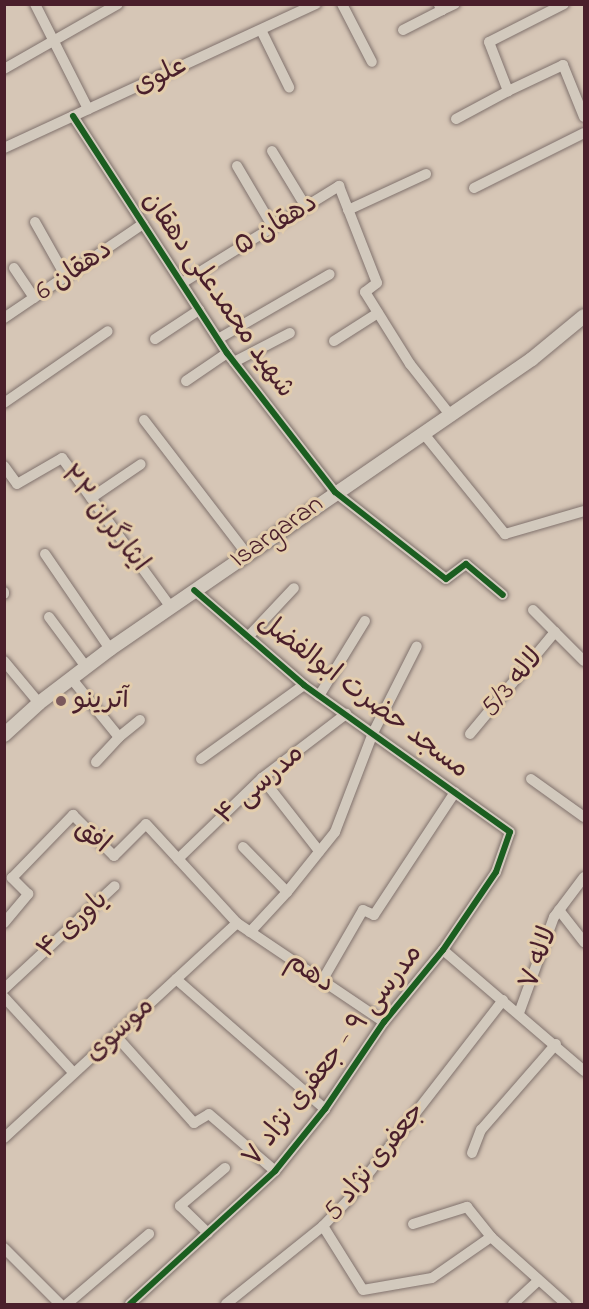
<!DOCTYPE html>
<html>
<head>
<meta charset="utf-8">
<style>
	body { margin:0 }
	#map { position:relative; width:589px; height:1309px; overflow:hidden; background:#d6c6b6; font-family:"Indie Flower","Playpen Sans Arabic",sans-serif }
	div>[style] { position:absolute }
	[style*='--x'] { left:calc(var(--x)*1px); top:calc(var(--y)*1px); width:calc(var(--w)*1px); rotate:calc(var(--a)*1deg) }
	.roads { filter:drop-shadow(0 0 2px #81726d) drop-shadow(0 0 2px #81726d) }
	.minor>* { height:10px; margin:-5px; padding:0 5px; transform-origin:5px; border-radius:5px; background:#d2c9bd }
	.secondary>* { height:14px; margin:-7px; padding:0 7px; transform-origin:7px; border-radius:7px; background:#d2c9bd }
	.cycleway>* { height:6px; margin:-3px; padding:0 3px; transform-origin:3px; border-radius:3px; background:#1b5e20 }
	.dots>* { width:16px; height:16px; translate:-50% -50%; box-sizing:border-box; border:3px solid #e3cdac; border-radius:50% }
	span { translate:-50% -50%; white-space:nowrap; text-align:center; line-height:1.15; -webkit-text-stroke:6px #e3cdac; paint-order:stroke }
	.street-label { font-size:27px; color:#4a1f2b }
	.poi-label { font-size:27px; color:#4a1f2b }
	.left { translate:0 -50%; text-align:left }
	.frame { position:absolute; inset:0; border:6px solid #4a1f2b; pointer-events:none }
</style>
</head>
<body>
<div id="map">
	<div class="roads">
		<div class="minor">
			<i style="--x:35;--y:4;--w:118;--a:63.2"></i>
			<i style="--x:342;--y:4;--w:65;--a:62.7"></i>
			<i style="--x:564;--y:4;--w:84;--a:153.1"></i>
			<i style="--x:489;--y:42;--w:53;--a:68.8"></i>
			<i style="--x:508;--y:91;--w:61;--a:-25.3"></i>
			<i style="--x:563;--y:65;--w:56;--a:68"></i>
			<i style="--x:439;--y:5;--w:6;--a:59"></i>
			<i style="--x:442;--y:10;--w:14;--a:-25"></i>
			<i style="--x:261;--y:30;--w:64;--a:63.8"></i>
			<i style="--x:403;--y:30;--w:44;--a:-27.1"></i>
			<i style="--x:4;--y:69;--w:131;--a:-29.7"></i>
			<i style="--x:73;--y:116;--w:283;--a:57"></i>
			<i style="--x:227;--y:353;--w:176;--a:52.2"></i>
			<i style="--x:335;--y:492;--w:141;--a:38.1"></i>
			<i style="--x:446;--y:579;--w:25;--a:-37"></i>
			<i style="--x:466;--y:564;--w:48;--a:40"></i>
			<i style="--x:456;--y:119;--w:59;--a:-28.3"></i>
			<i style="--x:4;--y:148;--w:344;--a:-24.8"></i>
			<i style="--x:272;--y:151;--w:66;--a:58.7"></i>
			<i style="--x:237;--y:166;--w:71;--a:59.5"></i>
			<i style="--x:474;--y:188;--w:123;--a:-26.6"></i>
			<i style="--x:348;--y:210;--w:86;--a:-24.8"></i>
			<i style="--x:35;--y:222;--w:63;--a:60.6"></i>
			<i style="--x:14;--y:268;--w:36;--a:56"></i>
			<i style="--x:182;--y:283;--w:185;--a:-31.7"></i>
			<i style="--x:339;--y:186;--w:104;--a:68.6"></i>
			<i style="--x:377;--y:283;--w:15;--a:143"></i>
			<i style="--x:365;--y:292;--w:85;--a:58"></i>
			<i style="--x:410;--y:364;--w:66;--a:51.7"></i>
			<i style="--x:4;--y:318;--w:168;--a:-34.1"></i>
			<i style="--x:155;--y:339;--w:53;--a:-33.4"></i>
			<i style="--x:218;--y:339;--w:129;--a:-30.1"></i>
			<i style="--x:334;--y:341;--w:52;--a:-32.5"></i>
			<i style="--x:234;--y:362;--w:63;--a:-27.4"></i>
			<i style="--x:186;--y:381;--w:50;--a:-34.3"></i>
			<i style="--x:4;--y:403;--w:126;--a:-34.7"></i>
			<i style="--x:144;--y:420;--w:168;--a:52.5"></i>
			<i style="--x:424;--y:434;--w:129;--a:51"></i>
			<i style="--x:505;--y:534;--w:82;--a:-16.2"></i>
			<i style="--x:4;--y:466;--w:22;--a:54"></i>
			<i style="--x:17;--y:484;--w:52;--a:-30"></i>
			<i style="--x:62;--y:458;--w:183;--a:53.9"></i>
			<i style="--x:91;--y:498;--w:60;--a:-34.2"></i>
			<i style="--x:45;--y:554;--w:115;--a:55.6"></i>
			<i style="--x:4;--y:592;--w:2;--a:90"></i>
			<i style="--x:533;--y:610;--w:72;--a:45"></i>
			<i style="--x:49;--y:617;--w:62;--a:53.5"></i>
			<i style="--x:248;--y:637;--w:67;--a:-46.8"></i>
			<i style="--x:4;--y:661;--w:55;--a:50.2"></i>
			<i style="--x:71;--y:678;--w:76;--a:50.9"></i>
			<i style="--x:119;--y:737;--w:27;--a:-39"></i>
			<i style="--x:319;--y:696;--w:88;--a:-58.5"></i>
			<i style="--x:470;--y:734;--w:133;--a:-50.2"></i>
			<i style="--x:201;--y:759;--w:127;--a:-35.7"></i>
			<i style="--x:96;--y:762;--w:34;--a:-47"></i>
			<i style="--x:262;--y:778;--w:93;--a:52"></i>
			<i style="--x:531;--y:779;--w:65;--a:35.6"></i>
			<i style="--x:243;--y:847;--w:63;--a:45.6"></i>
			<i style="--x:178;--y:859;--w:117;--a:-44"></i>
			<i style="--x:262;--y:778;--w:106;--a:-37.3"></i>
			<i style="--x:559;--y:910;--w:41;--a:52"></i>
			<i style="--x:4;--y:923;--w:38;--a:-50"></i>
			<i style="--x:28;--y:894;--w:23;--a:-135"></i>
			<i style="--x:12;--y:878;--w:88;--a:-45.9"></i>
			<i style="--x:73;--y:815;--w:58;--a:45"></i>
			<i style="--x:114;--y:856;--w:45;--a:-45"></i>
			<i style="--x:146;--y:824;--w:134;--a:47.4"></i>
			<i style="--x:237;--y:923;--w:177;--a:34"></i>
			<i style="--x:250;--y:932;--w:54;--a:-47.2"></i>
			<i style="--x:287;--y:892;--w:77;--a:-51.3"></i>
			<i style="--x:335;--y:832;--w:106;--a:-69"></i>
			<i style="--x:373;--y:733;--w:97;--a:-63.2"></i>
			<i style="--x:443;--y:950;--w:186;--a:40.6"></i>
			<i style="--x:176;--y:979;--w:198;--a:41.1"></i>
			<i style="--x:322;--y:981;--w:82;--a:-60"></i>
			<i style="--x:363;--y:910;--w:12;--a:24"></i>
			<i style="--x:374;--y:915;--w:147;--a:-56.6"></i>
			<i style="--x:4;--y:989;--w:151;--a:-42.9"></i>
			<i style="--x:4;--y:997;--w:102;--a:47.4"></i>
			<i style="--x:519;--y:1013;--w:102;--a:-70"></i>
			<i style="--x:554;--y:917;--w:50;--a:-53.1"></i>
			<i style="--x:116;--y:1036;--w:117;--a:48.1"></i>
			<i style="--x:194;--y:1123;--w:17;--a:-31"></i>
			<i style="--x:209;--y:1114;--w:87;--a:40.8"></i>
			<i style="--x:4;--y:1138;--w:317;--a:-42.7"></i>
			<i style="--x:472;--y:1153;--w:25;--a:-69"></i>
			<i style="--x:481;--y:1130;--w:114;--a:-48.9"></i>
			<i style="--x:413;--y:1224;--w:57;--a:-17.5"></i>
			<i style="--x:467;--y:1207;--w:38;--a:51"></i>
			<i style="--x:491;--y:1237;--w:101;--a:41.8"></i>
			<i style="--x:323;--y:1226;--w:75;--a:58"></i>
			<i style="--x:363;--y:1290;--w:70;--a:-9.9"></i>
			<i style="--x:432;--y:1278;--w:72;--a:-34.8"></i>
			<i style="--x:208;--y:1233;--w:39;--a:-136"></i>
			<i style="--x:180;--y:1206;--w:59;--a:-40.2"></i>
			<i style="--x:4;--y:1248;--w:79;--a:45"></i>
			<i style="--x:67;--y:1304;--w:108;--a:-40.5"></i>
			<i style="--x:130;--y:1304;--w:197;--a:-42.5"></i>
			<i style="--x:275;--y:1171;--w:80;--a:-51.1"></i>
			<i style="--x:325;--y:1109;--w:105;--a:-55.9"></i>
			<i style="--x:384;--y:1022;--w:93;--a:-50.7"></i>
			<i style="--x:443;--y:950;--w:94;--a:-55.8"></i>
			<i style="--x:496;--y:872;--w:42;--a:-70.7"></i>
			<i style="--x:510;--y:832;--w:253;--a:-144.5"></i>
			<i style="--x:304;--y:685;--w:145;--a:-139.2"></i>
			<i style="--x:226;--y:1304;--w:124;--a:-38.8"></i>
			<i style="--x:323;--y:1226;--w:36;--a:-46"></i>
			<i style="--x:348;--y:1200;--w:253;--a:-52.2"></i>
			<i style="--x:513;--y:1304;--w:34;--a:-43"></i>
		</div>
		<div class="secondary">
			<i style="--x:4;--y:735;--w:47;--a:-42.4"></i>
			<i style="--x:39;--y:703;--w:89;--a:-37.3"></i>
			<i style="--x:110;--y:649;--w:512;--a:-34.5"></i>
			<i style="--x:532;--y:359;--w:67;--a:-39.6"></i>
		</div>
	</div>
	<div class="cycleway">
		<i style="--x:73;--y:116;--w:283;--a:57"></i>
		<i style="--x:227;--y:353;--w:176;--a:52.2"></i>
		<i style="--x:335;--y:492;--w:141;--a:38.1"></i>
		<i style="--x:446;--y:579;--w:25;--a:-37"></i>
		<i style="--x:466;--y:564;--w:48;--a:40"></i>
		<i style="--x:130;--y:1304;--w:197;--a:-42.5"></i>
		<i style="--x:275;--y:1171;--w:80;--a:-51.1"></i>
		<i style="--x:325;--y:1109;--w:105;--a:-55.9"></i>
		<i style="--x:384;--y:1022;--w:93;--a:-50.7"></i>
		<i style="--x:443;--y:950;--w:94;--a:-55.8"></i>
		<i style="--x:496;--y:872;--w:42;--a:-70.7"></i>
		<i style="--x:510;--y:832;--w:253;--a:-144.5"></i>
		<i style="--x:304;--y:685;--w:145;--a:-139.2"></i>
	</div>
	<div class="dots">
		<i style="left:61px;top:701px;background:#7b595c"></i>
	</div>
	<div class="street-label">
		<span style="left:160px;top:76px;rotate:-25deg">علوی</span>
		<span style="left:276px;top:225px;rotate:-32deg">دهقان ۵</span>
		<span style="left:74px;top:271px;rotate:-34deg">دهقان 6</span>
		<span style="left:218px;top:295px;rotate:55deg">شهید محمدعلی دهقان</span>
		<span style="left:104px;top:519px;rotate:52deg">ایثارگران ۲۲</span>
		<span style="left:277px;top:532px;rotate:-35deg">Isargaran</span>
		<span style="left:513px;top:683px;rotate:-50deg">لاله 5/3</span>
		<span style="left:363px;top:696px;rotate:37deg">مسجد حضرت ابوالفضل</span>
		<span style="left:260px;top:785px;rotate:-41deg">مدرسی ۴</span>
		<span style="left:92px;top:837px;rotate:39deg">افق</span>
		<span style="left:73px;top:925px;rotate:-43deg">یاوری ۴</span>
		<span style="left:539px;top:958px;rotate:-70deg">لاله ۷</span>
		<span style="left:310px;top:973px;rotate:34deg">دهم</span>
		<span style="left:120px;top:1030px;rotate:-42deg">موسوی</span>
		<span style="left:333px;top:1056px;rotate:-52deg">مدرسی ۹ - جعفری نژاد ۷</span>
		<span style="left:375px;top:1162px;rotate:-51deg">جعفری نژاد 5</span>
	</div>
	<div class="poi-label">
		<span class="left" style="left:73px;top:701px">آترینو</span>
	</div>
	<div class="frame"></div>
</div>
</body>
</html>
